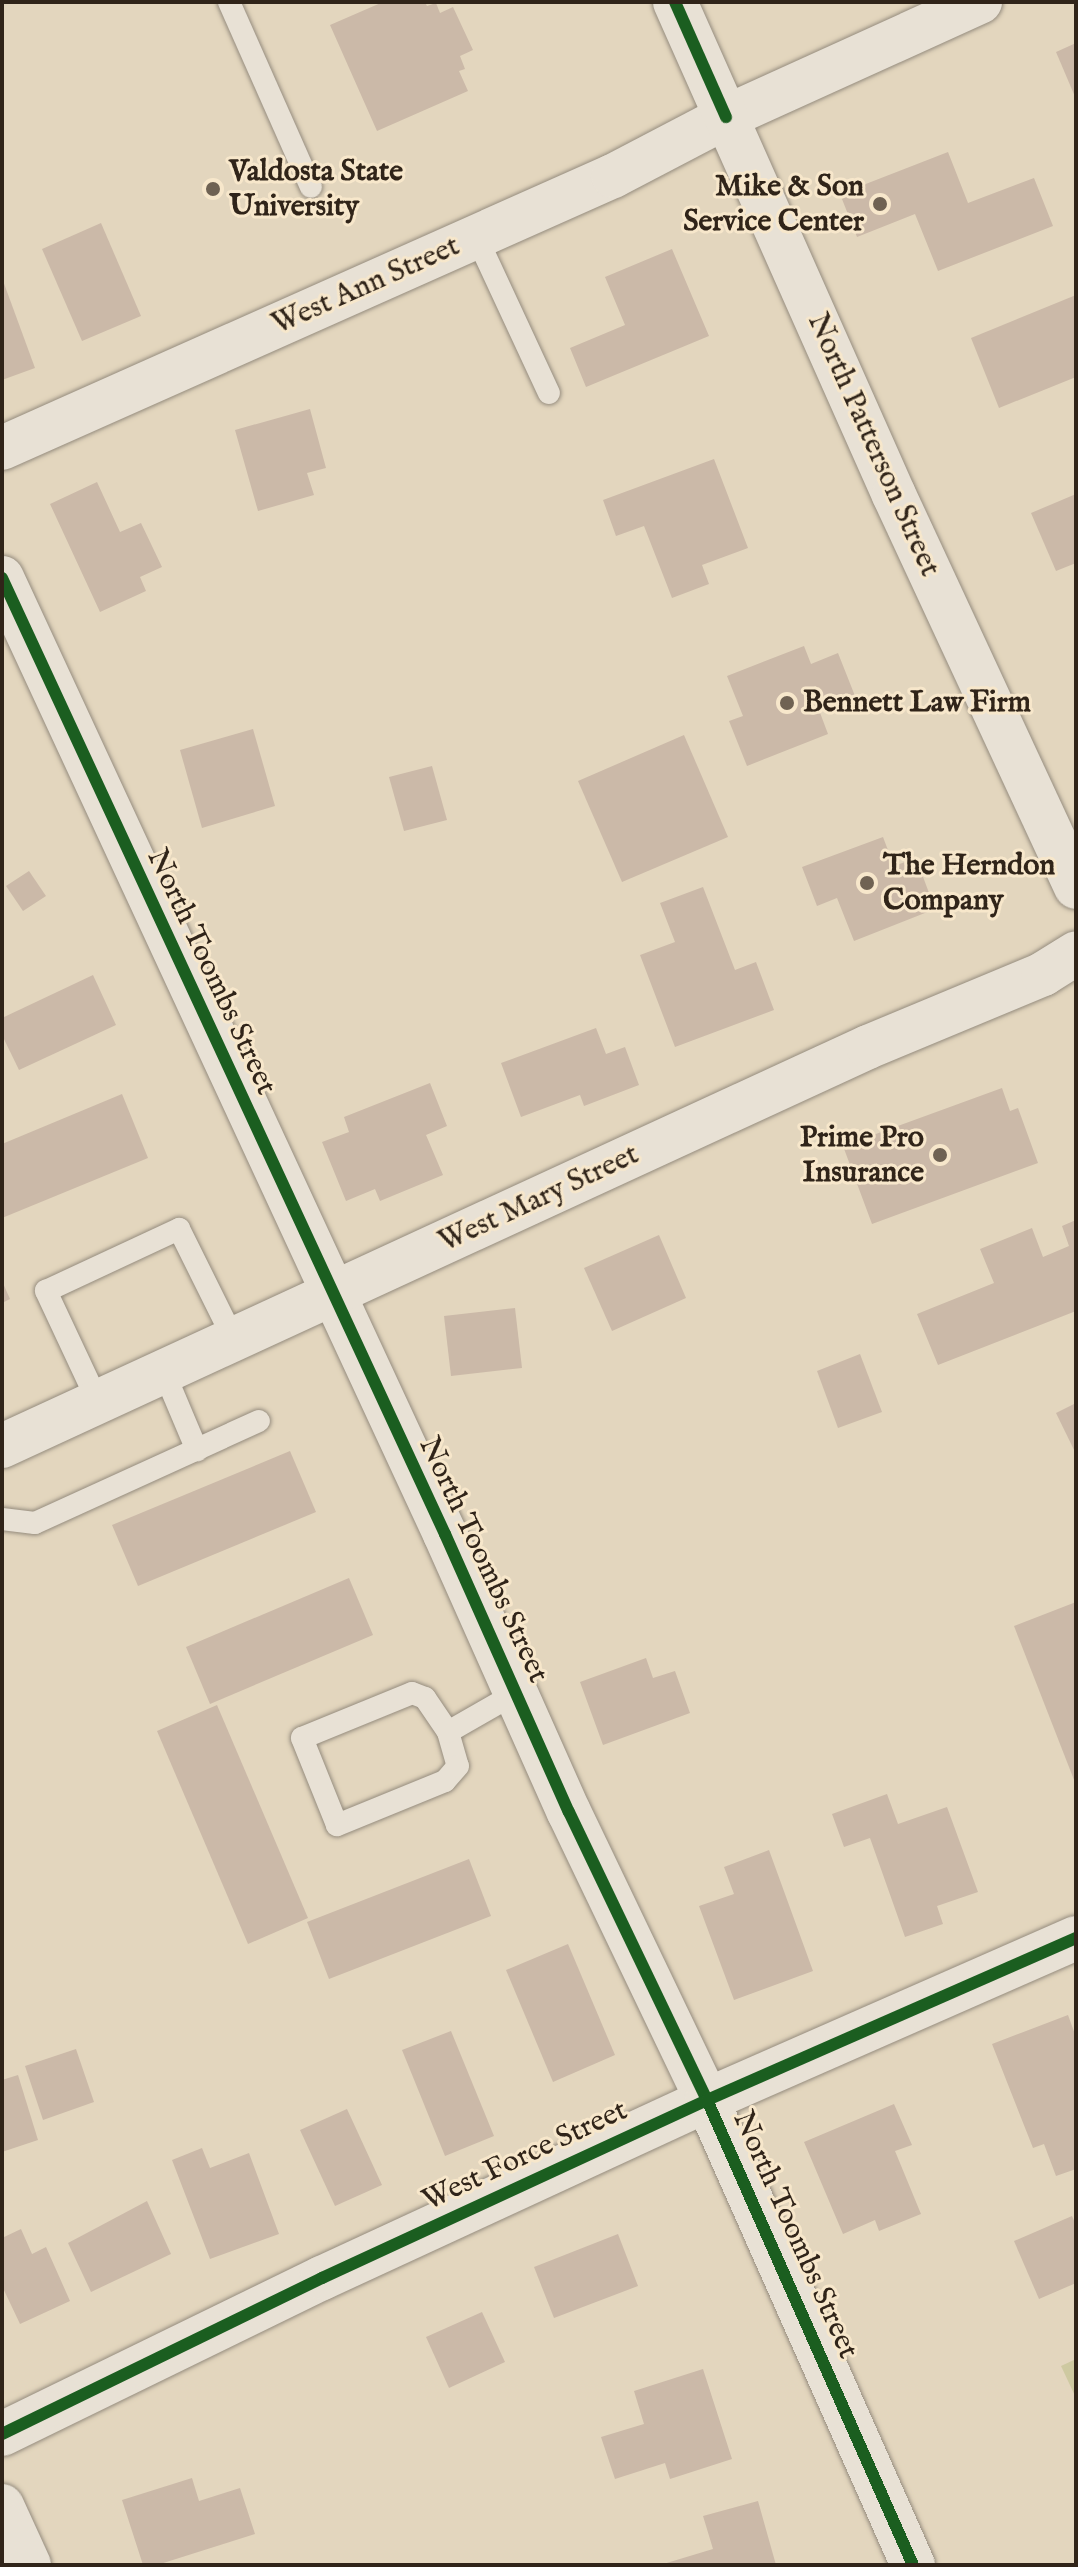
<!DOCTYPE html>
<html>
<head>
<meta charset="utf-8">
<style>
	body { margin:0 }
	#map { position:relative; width:1078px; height:2567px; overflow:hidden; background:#e3d6be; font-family:"IM FELL English",serif }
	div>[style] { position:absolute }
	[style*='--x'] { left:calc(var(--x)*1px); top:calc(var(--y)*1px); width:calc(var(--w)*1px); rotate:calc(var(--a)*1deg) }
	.green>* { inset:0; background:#cec9a1 }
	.building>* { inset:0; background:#cbb9a8 }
	.roads { filter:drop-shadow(0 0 2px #958c7e) drop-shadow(0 0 2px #958c7e) }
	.service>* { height:22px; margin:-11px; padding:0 11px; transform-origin:11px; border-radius:11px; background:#e8e1d5 }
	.minor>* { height:44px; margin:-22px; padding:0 22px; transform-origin:22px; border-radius:22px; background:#e8e1d5 }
	.secondary>* { height:44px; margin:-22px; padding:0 22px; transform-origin:22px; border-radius:22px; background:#e8e1d5 }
	.cycleway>* { height:12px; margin:-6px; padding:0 6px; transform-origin:6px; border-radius:6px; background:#1b5e20 }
	.dots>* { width:22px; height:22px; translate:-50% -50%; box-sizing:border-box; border:4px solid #f7e7cb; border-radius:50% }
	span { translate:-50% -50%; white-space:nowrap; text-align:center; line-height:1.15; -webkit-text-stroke:6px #f7e7cb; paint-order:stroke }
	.poi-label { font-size:30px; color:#302419; font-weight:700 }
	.left { translate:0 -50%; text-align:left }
	.right { translate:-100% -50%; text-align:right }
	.street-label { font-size:30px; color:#302419 }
	.frame { position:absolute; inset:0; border:4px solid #302419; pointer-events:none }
</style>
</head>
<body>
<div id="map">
	<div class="green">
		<i style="clip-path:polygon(1076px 2359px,1076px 2398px,1061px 2366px)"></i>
	</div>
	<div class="building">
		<i style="clip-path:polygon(383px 2px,425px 2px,427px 6px,436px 3px,440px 13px,453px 7px,473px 50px,460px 56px,465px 69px,459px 71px,468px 91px,377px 131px,330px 25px)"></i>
		<i style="clip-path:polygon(1076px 43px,1076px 99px,1056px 52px)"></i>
		<i style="clip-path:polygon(948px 152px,968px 203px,1034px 178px,1053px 226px,938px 271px,915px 214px,857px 237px,840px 194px)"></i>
		<i style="clip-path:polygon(101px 223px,141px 316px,82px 341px,42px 249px)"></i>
		<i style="clip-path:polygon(672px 249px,709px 336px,586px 387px,570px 348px,625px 325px,605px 277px)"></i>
		<i style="clip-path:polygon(2px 278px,35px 368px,2px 380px)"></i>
		<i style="clip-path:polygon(1076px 295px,1076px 377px,999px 408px,971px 338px)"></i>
		<i style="clip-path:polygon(310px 409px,326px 468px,307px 473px,314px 495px,258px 511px,235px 430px)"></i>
		<i style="clip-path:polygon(714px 459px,748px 548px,702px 565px,709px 584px,672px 598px,644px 526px,616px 536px,603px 500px)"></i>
		<i style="clip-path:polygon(97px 482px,120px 532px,141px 523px,162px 567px,140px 577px,146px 591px,100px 612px,50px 504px)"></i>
		<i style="clip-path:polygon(1076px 494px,1076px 563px,1056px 571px,1031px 513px)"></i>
		<i style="clip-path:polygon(804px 646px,811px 664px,838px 653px,855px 696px,819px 710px,828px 734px,747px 766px,729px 721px,743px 716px,727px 676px)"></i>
		<i style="clip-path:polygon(253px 729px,275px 806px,202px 828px,180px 750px)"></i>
		<i style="clip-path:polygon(684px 735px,728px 837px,622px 882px,578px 781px)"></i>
		<i style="clip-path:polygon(432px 766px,447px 820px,404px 831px,389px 777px)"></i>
		<i style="clip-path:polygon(883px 837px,894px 866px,916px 858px,935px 909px,854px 941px,837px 898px,817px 906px,802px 867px)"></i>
		<i style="clip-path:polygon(29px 871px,46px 896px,23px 911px,6px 886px)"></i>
		<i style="clip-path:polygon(703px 887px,735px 970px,756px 962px,774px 1010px,675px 1047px,640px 955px,675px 942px,660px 903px)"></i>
		<i style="clip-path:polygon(93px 975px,116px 1025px,19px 1070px,2px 1035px,2px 1018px)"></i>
		<i style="clip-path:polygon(596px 1028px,606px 1054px,625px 1047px,639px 1085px,584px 1106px,580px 1095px,521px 1117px,501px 1063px)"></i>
		<i style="clip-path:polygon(430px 1083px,447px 1126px,426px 1135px,443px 1175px,380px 1201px,375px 1189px,346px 1201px,322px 1142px,349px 1132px,344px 1117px)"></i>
		<i style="clip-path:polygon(1002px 1088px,1010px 1111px,1018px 1108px,1038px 1163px,872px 1224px,843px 1146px)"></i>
		<i style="clip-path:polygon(122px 1094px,148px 1158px,2px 1218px,2px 1144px)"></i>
		<i style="clip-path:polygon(1076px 1220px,1076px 1311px,938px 1365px,917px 1314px,994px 1283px,980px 1249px,1032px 1228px,1043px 1257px,1069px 1246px,1062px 1226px)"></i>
		<i style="clip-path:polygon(659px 1235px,686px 1298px,612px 1331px,584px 1268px)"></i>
		<i style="clip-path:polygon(2px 1281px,10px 1299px,2px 1303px)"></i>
		<i style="clip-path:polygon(515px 1308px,522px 1368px,451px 1376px,444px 1316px)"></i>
		<i style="clip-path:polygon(860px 1354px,882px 1412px,838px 1428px,817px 1371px)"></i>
		<i style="clip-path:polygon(1076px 1403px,1076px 1454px,1056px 1413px)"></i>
		<i style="clip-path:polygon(290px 1451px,316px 1512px,138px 1586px,112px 1525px)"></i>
		<i style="clip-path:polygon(349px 1578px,373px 1635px,210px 1704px,186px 1647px)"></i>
		<i style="clip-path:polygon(1076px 1602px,1076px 1785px,1014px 1626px)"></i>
		<i style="clip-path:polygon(646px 1658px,653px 1678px,675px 1671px,690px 1713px,603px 1745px,580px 1682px)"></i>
		<i style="clip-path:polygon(217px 1705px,308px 1918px,248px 1944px,157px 1731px)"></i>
		<i style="clip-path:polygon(887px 1794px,898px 1824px,947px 1807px,978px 1892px,937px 1906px,943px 1924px,905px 1937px,870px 1838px,844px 1847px,832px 1814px)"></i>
		<i style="clip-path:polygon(769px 1850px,813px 1971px,734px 2000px,699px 1906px,734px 1894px,724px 1867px)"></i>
		<i style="clip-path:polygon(469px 1859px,491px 1916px,329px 1979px,307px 1922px)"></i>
		<i style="clip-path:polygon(568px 1944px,615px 2055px,553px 2082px,506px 1970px)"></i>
		<i style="clip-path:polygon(1068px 2015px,1076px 2037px,1076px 2169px,1056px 2176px,1044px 2144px,1033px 2148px,992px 2044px)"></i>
		<i style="clip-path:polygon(451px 2031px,494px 2136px,445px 2156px,402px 2050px)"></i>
		<i style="clip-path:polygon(76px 2049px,94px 2102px,43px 2120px,25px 2066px)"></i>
		<i style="clip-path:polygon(18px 2075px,38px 2140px,2px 2152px,2px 2080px)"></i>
		<i style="clip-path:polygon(894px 2104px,912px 2145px,895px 2151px,921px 2214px,879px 2231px,875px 2220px,843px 2234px,804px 2142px)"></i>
		<i style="clip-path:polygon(347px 2109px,382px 2185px,335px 2206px,300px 2130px)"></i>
		<i style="clip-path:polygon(202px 2148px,210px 2168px,249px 2153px,279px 2234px,210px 2259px,172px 2160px)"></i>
		<i style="clip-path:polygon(147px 2201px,171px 2254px,91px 2292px,68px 2243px)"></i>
		<i style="clip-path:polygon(1072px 2216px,1076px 2225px,1076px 2283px,1039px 2299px,1014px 2241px)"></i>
		<i style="clip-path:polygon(21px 2229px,32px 2254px,46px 2247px,70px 2301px,20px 2324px,2px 2286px,2px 2238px)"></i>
		<i style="clip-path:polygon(618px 2234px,638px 2286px,554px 2318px,534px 2267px)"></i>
		<i style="clip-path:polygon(482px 2312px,505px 2362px,449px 2388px,426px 2337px)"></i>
		<i style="clip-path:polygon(703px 2369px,732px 2459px,670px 2479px,665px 2463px,615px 2479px,601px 2437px,644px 2424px,634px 2391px)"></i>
		<i style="clip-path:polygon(192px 2478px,199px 2501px,240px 2488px,255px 2534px,157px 2565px,143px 2565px,122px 2500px)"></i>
		<i style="clip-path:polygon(758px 2501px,776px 2565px,660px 2565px,713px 2549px,703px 2516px)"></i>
	</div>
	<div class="roads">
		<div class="service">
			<i style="--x:229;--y:2;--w:202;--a:66.1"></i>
			<i style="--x:476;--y:236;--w:173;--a:65.1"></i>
			<i style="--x:164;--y:1372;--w:85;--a:67.1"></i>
			<i style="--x:98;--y:1402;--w:123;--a:-115.1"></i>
			<i style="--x:46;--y:1291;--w:147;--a:-25"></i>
			<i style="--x:179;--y:1229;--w:124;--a:63.6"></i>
			<i style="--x:2;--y:1519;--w:33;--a:7"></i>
			<i style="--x:35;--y:1523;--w:246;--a:-24.5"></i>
			<i style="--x:448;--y:1732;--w:35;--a:74"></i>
			<i style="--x:458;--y:1766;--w:20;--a:131"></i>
			<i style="--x:445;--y:1781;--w:117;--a:157.8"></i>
			<i style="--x:337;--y:1825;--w:94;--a:-111.9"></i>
			<i style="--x:302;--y:1738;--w:119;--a:-22.2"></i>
			<i style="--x:412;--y:1693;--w:14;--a:21"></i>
			<i style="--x:425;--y:1698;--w:41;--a:55.9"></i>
			<i style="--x:448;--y:1732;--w:78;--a:-29.8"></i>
		</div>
		<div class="minor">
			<i style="--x:2;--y:448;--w:669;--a:-24"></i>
			<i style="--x:613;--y:176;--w:127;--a:-27.6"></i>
			<i style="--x:726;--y:117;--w:279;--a:-24.4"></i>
			<i style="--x:2;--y:578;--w:1054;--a:65.14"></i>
			<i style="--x:445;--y:1534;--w:304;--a:66"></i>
			<i style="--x:569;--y:1812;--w:319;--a:64.4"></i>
			<i style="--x:707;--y:2100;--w:509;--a:66.11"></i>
			<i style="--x:2;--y:1446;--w:953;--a:-24.74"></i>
			<i style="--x:868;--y:1047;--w:190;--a:-22.6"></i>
			<i style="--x:1043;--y:974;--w:39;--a:-32"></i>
			<i style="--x:2;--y:2434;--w:356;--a:-26"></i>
			<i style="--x:322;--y:2278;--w:424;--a:-24.8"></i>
			<i style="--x:707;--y:2100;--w:403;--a:-23.7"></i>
		</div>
		<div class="secondary">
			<i style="--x:675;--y:2;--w:539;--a:66.05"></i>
			<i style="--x:894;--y:495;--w:432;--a:65.1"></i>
			<i style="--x:2;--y:2506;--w:65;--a:65.4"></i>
		</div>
	</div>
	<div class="cycleway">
		<i style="--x:675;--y:2;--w:126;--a:66.1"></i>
		<i style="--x:2;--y:578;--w:1054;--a:65.14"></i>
		<i style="--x:445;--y:1534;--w:304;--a:66"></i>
		<i style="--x:569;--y:1812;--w:319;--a:64.4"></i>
		<i style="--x:707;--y:2100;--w:509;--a:66.11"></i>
		<i style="--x:2;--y:2434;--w:356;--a:-26"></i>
		<i style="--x:322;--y:2278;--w:424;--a:-24.8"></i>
		<i style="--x:707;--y:2100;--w:403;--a:-23.7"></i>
	</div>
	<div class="dots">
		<i style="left:213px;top:189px;background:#6f6253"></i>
		<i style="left:880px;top:204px;background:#6f6253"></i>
		<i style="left:787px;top:703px;background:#6f6253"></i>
		<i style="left:867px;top:883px;background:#6f6253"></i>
		<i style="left:940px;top:1155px;background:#6f6253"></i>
	</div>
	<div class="poi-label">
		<span class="left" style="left:229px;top:189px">Valdosta State<br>University</span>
		<span class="right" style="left:864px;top:204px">Mike &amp; Son<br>Service Center</span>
		<span class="left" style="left:803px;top:703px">Bennett Law Firm</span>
		<span class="left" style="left:883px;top:883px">The Herndon<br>Company</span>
		<span class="right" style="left:924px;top:1155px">Prime Pro<br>Insurance</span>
	</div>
	<div class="street-label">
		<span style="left:366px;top:286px;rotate:-24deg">West Ann Street</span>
		<span style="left:873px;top:445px;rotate:66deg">North Patterson Street</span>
		<span style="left:211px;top:972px;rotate:65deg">North Toombs Street</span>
		<span style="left:539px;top:1199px;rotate:-25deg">West Mary Street</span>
		<span style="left:483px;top:1560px;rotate:65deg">North Toombs Street</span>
		<span style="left:525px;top:2156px;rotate:-25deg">West Force Street</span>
		<span style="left:795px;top:2235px;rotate:66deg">North Toombs Street</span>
	</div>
	<div class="frame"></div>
</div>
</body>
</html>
